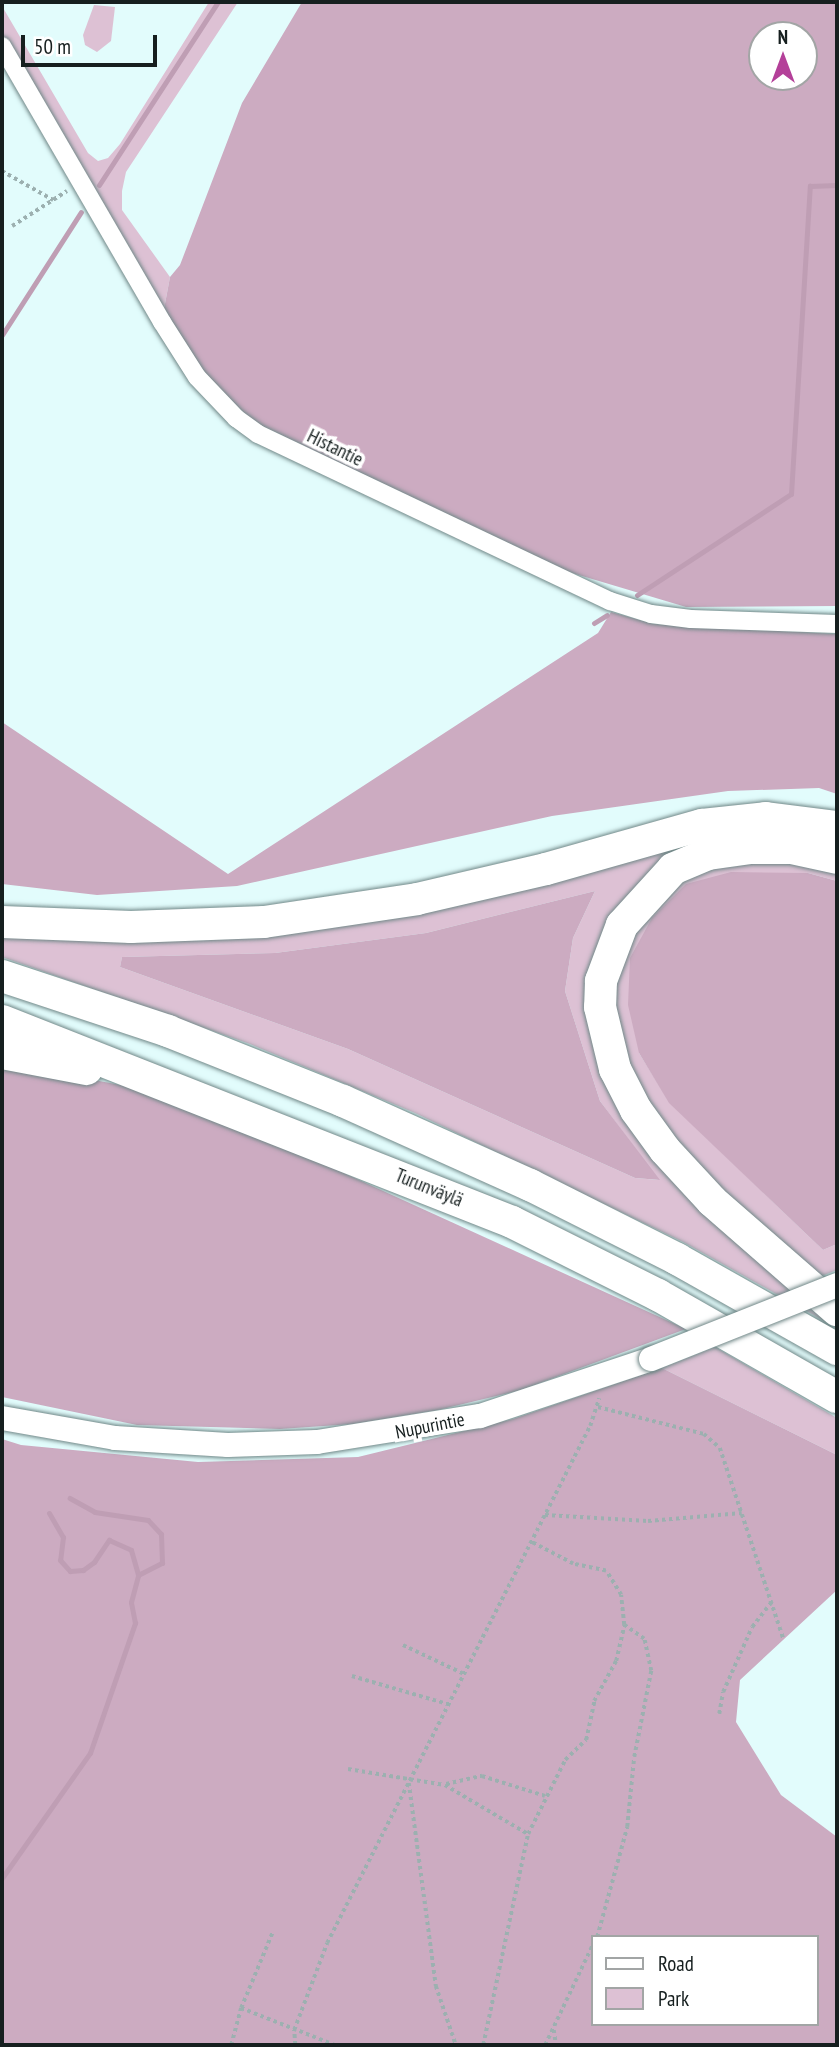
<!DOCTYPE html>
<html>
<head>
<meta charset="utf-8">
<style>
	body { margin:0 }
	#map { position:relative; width:839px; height:2047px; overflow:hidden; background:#e2fcfc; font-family:"PT Sans Narrow",sans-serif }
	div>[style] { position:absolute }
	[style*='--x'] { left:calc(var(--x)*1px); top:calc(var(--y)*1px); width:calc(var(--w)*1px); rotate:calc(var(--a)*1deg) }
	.green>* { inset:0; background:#ddc1d4 }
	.forest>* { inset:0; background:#ccabc1 }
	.stream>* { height:5px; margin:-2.5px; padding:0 2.5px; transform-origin:2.5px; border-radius:2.5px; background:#bf9eb4 }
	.path>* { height:3.5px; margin-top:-1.75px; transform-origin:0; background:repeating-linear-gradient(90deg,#9cb0b0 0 3.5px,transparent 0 7px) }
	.roads { filter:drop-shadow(0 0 2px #718888) drop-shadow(0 0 2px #718888) }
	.street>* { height:18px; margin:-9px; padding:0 9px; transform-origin:9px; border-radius:9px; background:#fff }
	.secondary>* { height:24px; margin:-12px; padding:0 12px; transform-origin:12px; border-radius:12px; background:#fff }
	.highway>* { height:32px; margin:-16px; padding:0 16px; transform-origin:16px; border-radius:16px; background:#fff }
	.bridges { filter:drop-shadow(0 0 2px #718888) drop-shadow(0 0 2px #718888) }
	.secondary-bridge>* { height:24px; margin:-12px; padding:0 12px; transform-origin:12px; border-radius:12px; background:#fff }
	span { translate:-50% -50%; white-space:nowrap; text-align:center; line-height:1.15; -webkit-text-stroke:7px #fff; paint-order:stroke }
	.street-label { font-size:19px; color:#161f1f }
	.frame { position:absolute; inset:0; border:4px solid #161f1f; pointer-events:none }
	.legend { position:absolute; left:591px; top:1935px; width:228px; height:91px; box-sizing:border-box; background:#fff; border:2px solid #a2a5a5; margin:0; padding:9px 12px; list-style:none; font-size:21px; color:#161f1f }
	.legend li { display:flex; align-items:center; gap:14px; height:35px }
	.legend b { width:35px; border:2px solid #a2a5a5 }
	.north { position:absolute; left:748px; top:21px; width:70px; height:70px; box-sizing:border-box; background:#fff; border:2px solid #a2a5a5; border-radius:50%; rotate:0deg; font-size:19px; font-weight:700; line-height:28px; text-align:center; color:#161f1f }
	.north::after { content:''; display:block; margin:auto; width:24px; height:32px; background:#b44099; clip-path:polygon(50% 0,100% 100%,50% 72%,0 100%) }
	.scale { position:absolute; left:21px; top:35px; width:136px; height:32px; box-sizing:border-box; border:4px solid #161f1f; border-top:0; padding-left:9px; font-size:21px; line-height:24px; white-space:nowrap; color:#161f1f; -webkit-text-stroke:5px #fff; paint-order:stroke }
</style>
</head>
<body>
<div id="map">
	<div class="green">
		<i style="clip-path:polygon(209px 2px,238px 2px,126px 172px,122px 191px,122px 210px,170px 277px,164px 309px,2px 34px,2px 6px,88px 153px,98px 161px,108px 158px,120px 144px)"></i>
		<i style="clip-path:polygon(94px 5px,115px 7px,111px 41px,97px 52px,85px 45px,83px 35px)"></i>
		<i style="clip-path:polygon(evenodd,686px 836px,733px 839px,609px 929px,609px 1075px,837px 1328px,683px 1242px,415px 1113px,250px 1044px,2px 957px,2px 930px,230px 931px,686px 836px,595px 891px,573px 938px,565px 991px,600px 1101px,659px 1180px,635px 1178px,348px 1049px,120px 967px,122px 957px,275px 953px,426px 933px,595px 891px)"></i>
		<i style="clip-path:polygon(718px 859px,837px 864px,837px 881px,808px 873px,639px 1053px,670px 1103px,823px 1250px,837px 1244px,837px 1270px,814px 1279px,653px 1123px,609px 1018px,616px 959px,654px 896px)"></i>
		<i style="clip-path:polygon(715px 1347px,837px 1418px,837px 1455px,662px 1368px)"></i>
	</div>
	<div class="forest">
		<i style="clip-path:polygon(evenodd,302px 2px,837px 2px,837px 606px,686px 607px,562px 570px,252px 421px,203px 372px,164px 309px,170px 277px,180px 265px,242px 103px,302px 2px,762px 35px,804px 35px,804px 77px,762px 77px,762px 35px)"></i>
		<i style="clip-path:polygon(611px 612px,654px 624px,837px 634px,837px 794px,819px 788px,728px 791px,552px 816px,237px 886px,97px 895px,2px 884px,2px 722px,228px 874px,598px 633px)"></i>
		<i style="clip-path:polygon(731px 872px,808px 873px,837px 881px,837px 1244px,823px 1250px,669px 1103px,639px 1053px,628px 1005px,630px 958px,652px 918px,686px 884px)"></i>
		<i style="clip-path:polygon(595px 891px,573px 938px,565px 991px,600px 1101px,660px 1180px,635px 1178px,348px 1049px,120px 967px,122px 957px,275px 953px,426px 933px)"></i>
		<i style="clip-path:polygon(2px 1063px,137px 1088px,313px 1159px,686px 1329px,521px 1390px,438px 1410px,353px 1424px,280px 1429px,137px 1425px,2px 1397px)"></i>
		<i style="clip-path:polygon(evenodd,662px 1368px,837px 1455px,837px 1590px,740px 1680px,736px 1722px,781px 1795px,837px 1837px,837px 2045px,2px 2045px,2px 1439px,21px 1445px,198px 1462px,358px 1457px,513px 1419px,662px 1368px,592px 1937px,816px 1937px,816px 2024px,592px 2024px,592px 1937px)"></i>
	</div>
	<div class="stream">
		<i style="--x:99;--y:185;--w:218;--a:-57"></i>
		<i style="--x:2;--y:335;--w:146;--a:-57.3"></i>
		<i style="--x:637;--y:595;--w:184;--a:-33.3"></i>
		<i style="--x:791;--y:494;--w:309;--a:-86.5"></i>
		<i style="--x:810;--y:186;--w:27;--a:-2"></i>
		<i style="--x:594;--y:623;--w:15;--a:-32"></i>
		<i style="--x:49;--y:1513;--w:28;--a:60"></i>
		<i style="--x:63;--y:1537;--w:23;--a:97"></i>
		<i style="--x:60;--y:1560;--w:15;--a:48"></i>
		<i style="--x:70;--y:1571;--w:13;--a:-4"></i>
		<i style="--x:83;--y:1570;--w:14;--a:-36"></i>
		<i style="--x:94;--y:1562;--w:27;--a:-56"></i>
		<i style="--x:109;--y:1540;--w:24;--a:24"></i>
		<i style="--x:131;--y:1550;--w:26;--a:74"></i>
		<i style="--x:2;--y:1878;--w:153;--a:-54.9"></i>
		<i style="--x:90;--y:1753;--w:138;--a:-70.9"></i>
		<i style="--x:135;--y:1623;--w:21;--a:-101"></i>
		<i style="--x:131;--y:1602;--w:28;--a:-75"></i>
		<i style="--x:138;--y:1575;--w:27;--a:-27"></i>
		<i style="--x:162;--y:1563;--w:29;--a:-92"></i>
		<i style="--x:161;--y:1534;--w:19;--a:-133"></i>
		<i style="--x:148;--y:1520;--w:54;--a:-171.4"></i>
		<i style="--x:95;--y:1512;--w:29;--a:-151"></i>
	</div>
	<div class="path">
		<i style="--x:2;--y:171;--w:59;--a:29.6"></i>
		<i style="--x:12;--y:226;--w:65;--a:-32.5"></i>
		<i style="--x:598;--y:1407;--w:109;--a:14.3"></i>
		<i style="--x:704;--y:1434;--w:21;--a:41"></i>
		<i style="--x:720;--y:1448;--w:202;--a:71.6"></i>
		<i style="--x:545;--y:1515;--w:103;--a:3.3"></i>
		<i style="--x:648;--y:1521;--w:94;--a:-4.9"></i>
		<i style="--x:403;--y:1645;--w:68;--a:25.4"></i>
		<i style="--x:352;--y:1676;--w:100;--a:16.3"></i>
		<i style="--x:719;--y:1714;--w:22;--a:-80"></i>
		<i style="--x:723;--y:1692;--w:71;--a:-66"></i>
		<i style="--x:752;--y:1627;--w:31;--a:-52"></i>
		<i style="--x:348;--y:1769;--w:98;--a:9.4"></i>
		<i style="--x:445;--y:1785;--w:96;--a:30.6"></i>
		<i style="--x:409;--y:1783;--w:205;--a:82.4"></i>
		<i style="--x:436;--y:1986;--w:62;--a:71.3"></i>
		<i style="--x:446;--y:1784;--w:37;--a:-13"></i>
		<i style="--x:482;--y:1776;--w:66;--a:17.6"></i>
		<i style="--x:597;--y:1937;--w:114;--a:-74.7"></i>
		<i style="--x:627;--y:1827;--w:70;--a:-84.3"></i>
		<i style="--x:634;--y:1757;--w:88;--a:-78.8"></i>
		<i style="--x:651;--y:1671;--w:33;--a:-102"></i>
		<i style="--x:644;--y:1639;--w:24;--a:-145"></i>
		<i style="--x:241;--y:2008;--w:101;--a:21.5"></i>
		<i style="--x:554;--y:2030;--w:15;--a:82"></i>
		<i style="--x:231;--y:2045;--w:38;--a:-75"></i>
		<i style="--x:241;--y:2008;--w:83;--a:-67.4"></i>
		<i style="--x:295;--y:2045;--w:15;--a:-94"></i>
		<i style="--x:294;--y:2030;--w:93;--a:-69.2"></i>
		<i style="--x:327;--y:1943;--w:580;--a:-63.04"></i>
		<i style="--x:590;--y:1426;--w:29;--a:-72"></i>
		<i style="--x:483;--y:2045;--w:216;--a:-78"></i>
		<i style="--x:528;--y:1834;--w:83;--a:-63.4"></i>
		<i style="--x:565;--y:1760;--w:29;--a:-44"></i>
		<i style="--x:586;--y:1740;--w:40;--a:-78"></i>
		<i style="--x:594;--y:1701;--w:46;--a:-61.2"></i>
		<i style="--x:616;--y:1661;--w:37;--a:-77"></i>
		<i style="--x:624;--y:1625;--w:30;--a:-96"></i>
		<i style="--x:621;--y:1595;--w:28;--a:-122"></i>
		<i style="--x:606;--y:1571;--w:34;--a:-168"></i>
		<i style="--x:573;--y:1564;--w:47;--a:-152.4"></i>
		<i style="--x:545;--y:2045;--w:110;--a:-64.6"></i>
	</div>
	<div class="roads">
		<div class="street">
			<i style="--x:2;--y:46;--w:319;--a:59.9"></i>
			<i style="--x:162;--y:322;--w:65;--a:57.5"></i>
			<i style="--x:197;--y:377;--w:57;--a:46.4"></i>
			<i style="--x:236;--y:418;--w:27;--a:36"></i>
			<i style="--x:258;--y:434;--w:390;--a:25.4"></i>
			<i style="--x:610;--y:601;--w:43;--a:17.6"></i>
			<i style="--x:651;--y:614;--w:40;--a:7.1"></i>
			<i style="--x:691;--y:619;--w:146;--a:2"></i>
		</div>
		<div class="secondary">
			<i style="--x:2;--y:1418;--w:115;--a:10"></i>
			<i style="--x:115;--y:1438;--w:113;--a:3.5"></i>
			<i style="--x:228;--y:1445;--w:89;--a:-1.9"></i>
			<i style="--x:317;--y:1442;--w:165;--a:-9.1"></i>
			<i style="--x:480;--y:1416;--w:180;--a:-18.4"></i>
		</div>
		<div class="highway">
			<i style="--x:837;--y:858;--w:46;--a:-167.5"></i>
			<i style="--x:792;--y:848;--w:41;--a:180"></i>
			<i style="--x:751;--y:848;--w:43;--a:172.1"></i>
			<i style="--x:708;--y:854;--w:38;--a:157"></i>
			<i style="--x:673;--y:869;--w:76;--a:132.3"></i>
			<i style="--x:622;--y:925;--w:60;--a:110.6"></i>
			<i style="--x:601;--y:981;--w:26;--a:92"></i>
			<i style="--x:600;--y:1007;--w:64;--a:76.4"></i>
			<i style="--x:615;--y:1069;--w:46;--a:62.9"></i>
			<i style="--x:636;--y:1110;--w:49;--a:54.1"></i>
			<i style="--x:665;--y:1150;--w:69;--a:47.3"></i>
			<i style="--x:712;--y:1201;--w:166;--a:41.1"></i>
			<i style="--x:2;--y:922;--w:129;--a:2.2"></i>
			<i style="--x:131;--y:927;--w:133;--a:-2.2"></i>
			<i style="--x:264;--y:922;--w:155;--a:-8.5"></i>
			<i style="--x:417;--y:899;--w:132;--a:-13.1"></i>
			<i style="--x:546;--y:869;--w:162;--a:-15.8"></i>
			<i style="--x:702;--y:825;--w:64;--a:-6.2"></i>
			<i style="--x:766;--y:818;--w:72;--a:7.2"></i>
			<i style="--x:2;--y:976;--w:175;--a:18.3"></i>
			<i style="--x:168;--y:1031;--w:188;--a:21.8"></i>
			<i style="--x:343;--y:1101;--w:205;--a:24.2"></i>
			<i style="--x:530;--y:1185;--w:165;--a:26.7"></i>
			<i style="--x:677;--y:1259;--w:184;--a:29.4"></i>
			<i style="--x:2;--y:1021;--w:548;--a:21.51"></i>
			<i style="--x:512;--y:1222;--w:163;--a:26.6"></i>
			<i style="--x:658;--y:1295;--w:206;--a:29.7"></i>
			<i style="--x:2;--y:1053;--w:86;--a:10.8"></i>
		</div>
	</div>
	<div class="bridges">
		<div class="secondary-bridge">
			<i style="--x:651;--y:1359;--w:200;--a:-21.7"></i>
		</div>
	</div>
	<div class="street-label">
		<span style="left:335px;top:448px;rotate:26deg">Histantie</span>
		<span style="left:429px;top:1188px;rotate:22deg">Turunväylä</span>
		<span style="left:430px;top:1426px;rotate:-11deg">Nupurintie</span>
	</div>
	<div class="frame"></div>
	<ul class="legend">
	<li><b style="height:9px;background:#fff"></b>Road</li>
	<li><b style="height:19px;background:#ddc1d4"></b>Park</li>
	</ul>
	<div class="north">N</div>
	<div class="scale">50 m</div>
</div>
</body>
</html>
